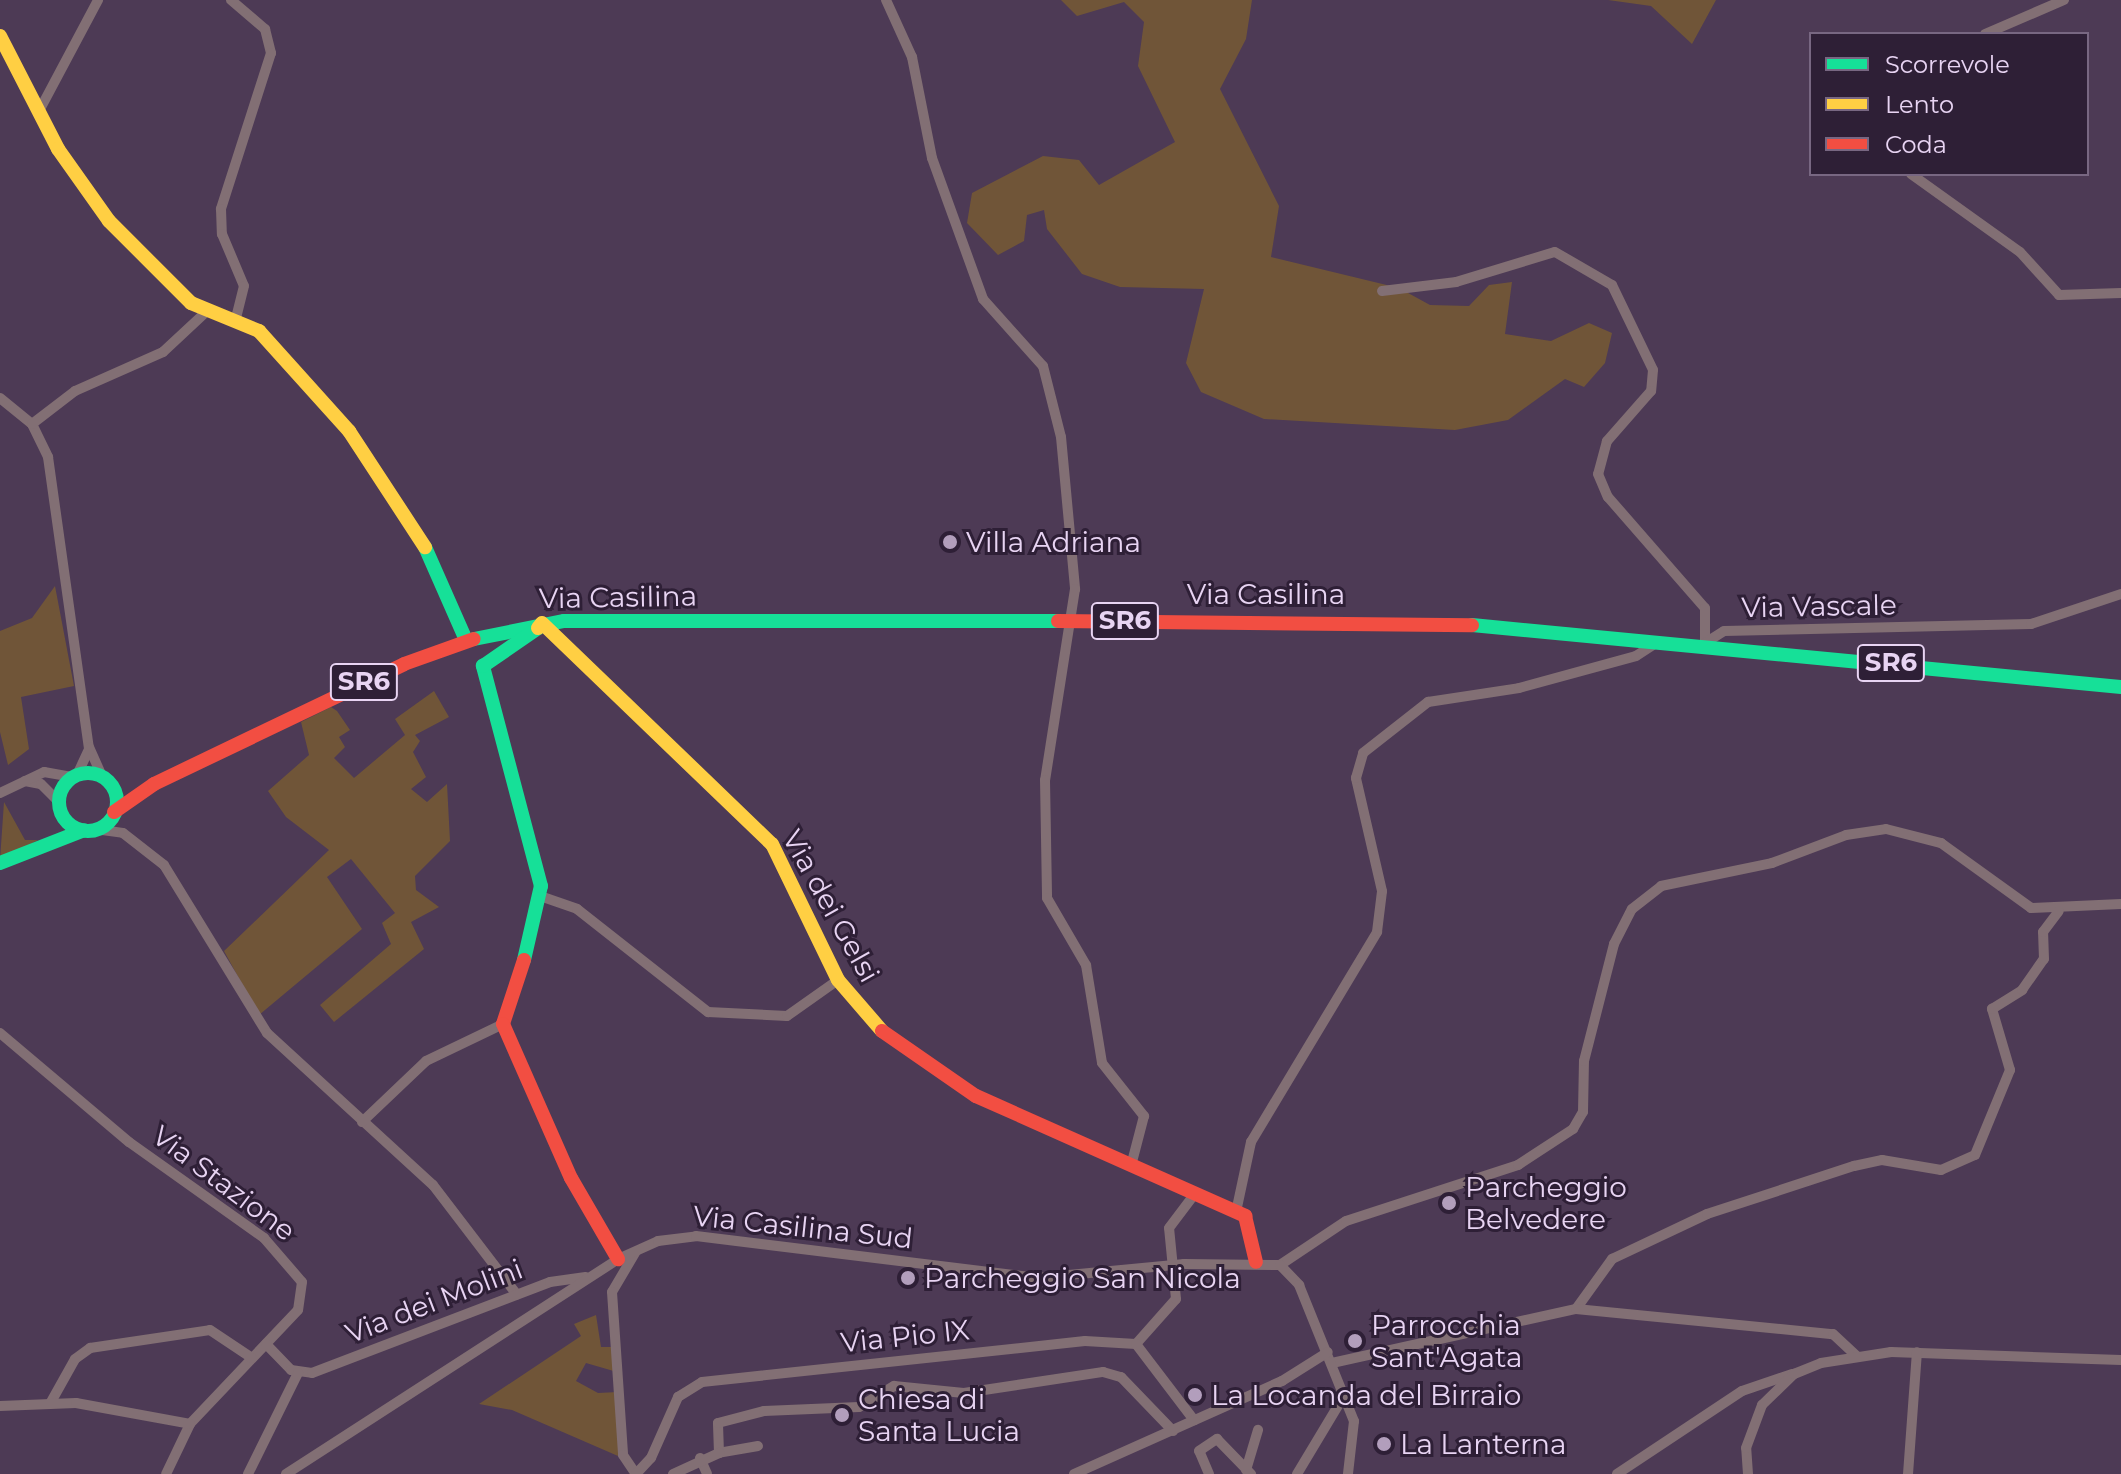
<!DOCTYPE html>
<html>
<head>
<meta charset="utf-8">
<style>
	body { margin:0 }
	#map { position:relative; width:2121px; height:1474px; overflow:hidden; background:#4d3a55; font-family:Montserrat,sans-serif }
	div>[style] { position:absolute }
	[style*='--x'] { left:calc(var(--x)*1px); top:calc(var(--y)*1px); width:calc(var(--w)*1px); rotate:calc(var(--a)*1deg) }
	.green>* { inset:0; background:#705538 }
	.street>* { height:10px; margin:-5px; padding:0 5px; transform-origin:5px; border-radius:5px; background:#826f74 }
	.fast>* { height:14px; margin:-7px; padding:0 7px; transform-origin:7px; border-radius:7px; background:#16e098 }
	.fast>.ring { margin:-7px; padding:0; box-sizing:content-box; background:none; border:14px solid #16e098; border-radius:50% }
	.slow>* { height:14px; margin:-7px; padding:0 7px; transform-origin:7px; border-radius:7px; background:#ffcf43 }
	.jam>* { height:14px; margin:-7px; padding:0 7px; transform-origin:7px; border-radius:7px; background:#f24e42 }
	.dots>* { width:22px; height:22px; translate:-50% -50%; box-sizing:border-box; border:4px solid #2e1f36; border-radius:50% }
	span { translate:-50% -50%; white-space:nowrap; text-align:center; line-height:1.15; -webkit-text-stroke:6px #2e1f36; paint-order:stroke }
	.shield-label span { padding:2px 6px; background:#2e1f36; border:2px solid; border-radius:6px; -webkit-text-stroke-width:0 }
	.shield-label { font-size:26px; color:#e8d4f3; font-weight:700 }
	.poi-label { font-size:28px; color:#e8d4f3 }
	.left { translate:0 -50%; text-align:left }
	.street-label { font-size:28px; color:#e8d4f3 }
	.legend { position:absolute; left:1809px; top:32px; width:280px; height:144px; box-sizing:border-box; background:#2e1f36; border:2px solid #786782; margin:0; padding:10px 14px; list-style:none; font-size:24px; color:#e8d4f3 }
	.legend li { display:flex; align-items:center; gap:16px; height:40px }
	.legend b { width:40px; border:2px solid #786782 }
</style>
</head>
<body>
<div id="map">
	<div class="green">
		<i style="clip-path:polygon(1061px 0,1252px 0,1246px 39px,1220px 89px,1279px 206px,1271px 257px,1399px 288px,1430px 305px,1469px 306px,1489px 285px,1512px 282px,1505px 334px,1551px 341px,1589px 323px,1612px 333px,1605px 363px,1584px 387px,1565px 379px,1508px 420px,1455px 430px,1264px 419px,1201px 392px,1186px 363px,1204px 289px,1120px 287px,1082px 274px,1047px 229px,1044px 210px,1027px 215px,1024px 241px,998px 255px,967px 223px,972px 193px,1043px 156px,1079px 160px,1099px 185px,1175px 142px,1138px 66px,1144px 22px,1124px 2px,1077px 16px)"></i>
		<i style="clip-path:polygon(1608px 0,1716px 0,1692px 44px,1651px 6px)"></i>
		<i style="clip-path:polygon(55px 586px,74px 686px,21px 697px,29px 749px,8px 765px,0 732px,0 631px,32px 618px)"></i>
		<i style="clip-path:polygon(434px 691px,449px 717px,415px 735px,420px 741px,413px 752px,426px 777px,411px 789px,427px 802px,447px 784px,450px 841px,415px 876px,416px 890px,439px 907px,411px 922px,424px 949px,334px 1022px,320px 1005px,391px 944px,382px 923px,395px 913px,351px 859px,327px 877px,362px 929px,259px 1015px,224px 951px,329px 850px,286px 817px,268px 791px,309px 755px,301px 722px,331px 707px,337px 711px,350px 730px,339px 737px,345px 747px,334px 758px,354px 778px,405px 735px,395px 719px)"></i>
		<i style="clip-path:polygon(4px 802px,25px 840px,38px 840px,0 860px)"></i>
		<i style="clip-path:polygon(596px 1315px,601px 1347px,614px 1347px,617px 1372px,586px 1363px,576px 1381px,598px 1393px,618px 1392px,618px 1456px,512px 1410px,479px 1404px,581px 1336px,574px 1324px)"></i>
	</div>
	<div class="street">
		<i style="--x:231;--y:0;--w:45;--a:40.5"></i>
		<i style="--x:265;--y:29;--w:25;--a:76"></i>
		<i style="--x:271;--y:53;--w:164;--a:107.8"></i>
		<i style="--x:221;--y:209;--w:25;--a:88"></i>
		<i style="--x:222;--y:234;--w:56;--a:67.1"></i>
		<i style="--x:244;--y:286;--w:32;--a:104"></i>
		<i style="--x:886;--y:0;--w:63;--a:65.5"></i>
		<i style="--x:912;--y:57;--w:103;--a:78.8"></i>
		<i style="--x:932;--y:158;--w:150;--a:70.1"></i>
		<i style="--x:983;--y:299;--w:90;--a:48.2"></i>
		<i style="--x:1043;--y:366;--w:73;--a:75.8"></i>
		<i style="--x:1061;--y:437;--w:153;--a:84.7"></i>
		<i style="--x:1075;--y:589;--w:193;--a:98.9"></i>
		<i style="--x:1045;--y:780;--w:118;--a:89"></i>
		<i style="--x:1047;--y:898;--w:78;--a:59.8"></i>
		<i style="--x:1086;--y:965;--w:99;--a:80.7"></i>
		<i style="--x:1102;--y:1063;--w:68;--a:51.6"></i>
		<i style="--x:1144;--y:1116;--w:52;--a:104.6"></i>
		<i style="--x:1985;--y:34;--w:86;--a:-23.3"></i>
		<i style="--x:38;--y:113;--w:128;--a:-62"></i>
		<i style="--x:1911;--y:174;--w:134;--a:35.6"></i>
		<i style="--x:2020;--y:252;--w:58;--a:47.8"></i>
		<i style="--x:2059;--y:295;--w:62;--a:-1.8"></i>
		<i style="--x:1382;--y:291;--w:75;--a:-6.9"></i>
		<i style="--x:1456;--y:282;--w:103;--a:-16.9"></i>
		<i style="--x:1555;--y:252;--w:66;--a:30.1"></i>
		<i style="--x:1612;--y:285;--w:94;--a:64.2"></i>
		<i style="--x:1653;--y:370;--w:21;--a:95"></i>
		<i style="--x:1651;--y:391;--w:67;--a:131.3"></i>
		<i style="--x:1607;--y:441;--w:34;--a:105"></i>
		<i style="--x:1598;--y:474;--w:25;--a:67"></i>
		<i style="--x:1608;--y:497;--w:147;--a:48.9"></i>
		<i style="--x:1705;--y:608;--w:35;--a:90"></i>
		<i style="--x:1705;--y:643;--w:22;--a:-32"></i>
		<i style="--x:1724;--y:631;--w:307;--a:-1.3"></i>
		<i style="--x:2031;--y:624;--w:95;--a:-18.4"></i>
		<i style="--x:0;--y:398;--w:41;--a:39.1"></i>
		<i style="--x:32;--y:424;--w:37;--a:64"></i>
		<i style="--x:48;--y:457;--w:293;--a:82"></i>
		<i style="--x:89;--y:747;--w:32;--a:66"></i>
		<i style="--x:32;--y:424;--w:54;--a:-37.5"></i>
		<i style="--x:75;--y:391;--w:96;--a:-23.9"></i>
		<i style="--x:163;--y:352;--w:60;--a:-43"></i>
		<i style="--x:77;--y:775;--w:29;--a:-65"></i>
		<i style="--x:25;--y:781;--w:16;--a:11"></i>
		<i style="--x:41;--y:784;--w:25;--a:45"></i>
		<i style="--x:0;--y:793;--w:49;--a:-25.5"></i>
		<i style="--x:44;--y:772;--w:28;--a:10"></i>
		<i style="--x:95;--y:829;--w:28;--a:8"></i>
		<i style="--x:123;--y:833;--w:52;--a:38"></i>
		<i style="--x:164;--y:865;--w:197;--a:58.5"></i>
		<i style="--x:267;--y:1033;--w:225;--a:42.5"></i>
		<i style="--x:433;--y:1185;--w:138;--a:52.6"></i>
		<i style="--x:540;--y:896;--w:39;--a:19"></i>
		<i style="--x:577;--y:909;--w:167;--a:38.2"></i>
		<i style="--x:708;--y:1012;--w:79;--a:2.9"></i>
		<i style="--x:787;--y:1016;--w:62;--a:-35.2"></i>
		<i style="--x:0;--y:1033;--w:169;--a:40.2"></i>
		<i style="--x:129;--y:1142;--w:166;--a:35.4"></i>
		<i style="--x:264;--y:1238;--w:58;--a:49.2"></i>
		<i style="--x:302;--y:1282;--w:28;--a:98"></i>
		<i style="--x:298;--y:1310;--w:157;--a:133.5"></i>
		<i style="--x:190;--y:1424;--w:55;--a:115.6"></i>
		<i style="--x:362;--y:1122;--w:88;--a:-43.6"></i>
		<i style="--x:426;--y:1061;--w:85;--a:-25.7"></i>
		<i style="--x:1236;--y:1212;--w:72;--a:-77.9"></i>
		<i style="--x:1251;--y:1142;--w:245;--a:-59"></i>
		<i style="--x:1377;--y:932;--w:41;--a:-83"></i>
		<i style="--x:1382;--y:891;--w:116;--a:-103"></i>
		<i style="--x:1356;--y:778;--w:26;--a:-74"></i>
		<i style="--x:1363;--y:753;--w:83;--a:-38.1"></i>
		<i style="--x:1428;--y:702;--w:92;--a:-8.7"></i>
		<i style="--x:1519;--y:688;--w:121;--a:-15.3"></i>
		<i style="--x:1636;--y:656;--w:27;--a:-33"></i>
		<i style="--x:635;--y:1253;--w:45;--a:120.5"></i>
		<i style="--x:612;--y:1292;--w:163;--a:86.1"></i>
		<i style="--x:623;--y:1455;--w:23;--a:56"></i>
		<i style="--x:1280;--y:1265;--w:79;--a:-33.7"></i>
		<i style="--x:1346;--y:1221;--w:181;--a:-18"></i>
		<i style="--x:1518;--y:1165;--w:66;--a:-33.2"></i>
		<i style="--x:1573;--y:1129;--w:20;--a:-60"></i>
		<i style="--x:1583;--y:1112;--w:51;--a:-88.9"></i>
		<i style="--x:1584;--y:1061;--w:121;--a:-75.6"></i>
		<i style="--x:1614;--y:944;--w:39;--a:-63"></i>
		<i style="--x:1632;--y:909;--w:37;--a:-38"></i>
		<i style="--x:1661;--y:886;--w:113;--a:-11.7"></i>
		<i style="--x:1772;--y:863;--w:79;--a:-20.7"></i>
		<i style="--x:1846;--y:835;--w:40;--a:-8.5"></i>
		<i style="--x:1886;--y:829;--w:57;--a:14.3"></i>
		<i style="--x:1941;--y:843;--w:111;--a:35.8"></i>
		<i style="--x:2031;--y:908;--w:90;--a:-2.5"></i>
		<i style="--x:1576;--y:1309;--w:62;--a:-54.2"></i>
		<i style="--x:1612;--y:1259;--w:105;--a:-25.3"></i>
		<i style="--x:1707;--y:1214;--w:155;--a:-18.1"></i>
		<i style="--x:1854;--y:1166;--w:29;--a:-12"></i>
		<i style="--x:1882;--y:1160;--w:60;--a:9.6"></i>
		<i style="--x:1941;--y:1170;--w:37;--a:-24"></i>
		<i style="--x:1975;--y:1155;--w:92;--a:-67.6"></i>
		<i style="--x:2010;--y:1070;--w:64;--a:-106.4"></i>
		<i style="--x:1992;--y:1009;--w:36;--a:-32"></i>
		<i style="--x:2022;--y:990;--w:38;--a:-55"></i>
		<i style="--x:2044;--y:959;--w:27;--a:-92"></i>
		<i style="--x:2043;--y:932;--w:26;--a:-53"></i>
		<i style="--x:266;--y:1344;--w:36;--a:46"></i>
		<i style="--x:291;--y:1370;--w:21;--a:8"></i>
		<i style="--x:312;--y:1373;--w:255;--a:-20.9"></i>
		<i style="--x:550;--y:1282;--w:36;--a:-8"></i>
		<i style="--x:1136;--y:1344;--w:60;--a:-48.4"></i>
		<i style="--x:1176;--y:1299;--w:71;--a:-95.6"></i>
		<i style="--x:1169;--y:1228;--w:41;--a:-52.9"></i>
		<i style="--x:1332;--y:1363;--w:250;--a:-12.5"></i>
		<i style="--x:1576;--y:1309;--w:258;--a:5.6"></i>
		<i style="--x:1833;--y:1334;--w:33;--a:43"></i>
		<i style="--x:51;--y:1402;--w:49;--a:-60.8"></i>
		<i style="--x:75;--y:1359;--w:19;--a:-36"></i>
		<i style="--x:90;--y:1348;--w:121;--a:-8.5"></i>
		<i style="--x:210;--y:1330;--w:50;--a:33.7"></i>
		<i style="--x:0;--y:1406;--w:76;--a:-2.3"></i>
		<i style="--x:76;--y:1403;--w:116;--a:10.4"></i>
		<i style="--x:758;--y:1446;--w:40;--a:170"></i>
		<i style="--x:719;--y:1453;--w:30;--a:-92"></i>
		<i style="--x:718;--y:1423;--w:48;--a:-14.6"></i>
		<i style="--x:764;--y:1411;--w:95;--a:-2.4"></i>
		<i style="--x:859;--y:1407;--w:41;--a:-31"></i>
		<i style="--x:894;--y:1386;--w:70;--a:5.7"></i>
		<i style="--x:964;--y:1393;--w:141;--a:-8.6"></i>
		<i style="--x:1103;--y:1372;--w:19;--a:16"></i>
		<i style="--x:1121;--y:1377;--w:75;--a:46.1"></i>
		<i style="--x:700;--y:1458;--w:17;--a:66"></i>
		<i style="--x:1246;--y:1470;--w:42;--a:-73.3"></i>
		<i style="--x:248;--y:1474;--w:113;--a:-63.7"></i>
		<i style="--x:286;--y:1474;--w:396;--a:-32.9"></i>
		<i style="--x:618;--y:1259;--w:44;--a:-24.2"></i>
		<i style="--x:658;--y:1241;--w:38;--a:-7"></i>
		<i style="--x:696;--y:1236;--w:344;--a:7"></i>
		<i style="--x:1037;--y:1278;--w:148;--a:-5.4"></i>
		<i style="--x:1184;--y:1264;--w:96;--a:0.6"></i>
		<i style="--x:1280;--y:1265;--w:28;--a:46"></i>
		<i style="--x:1299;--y:1285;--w:147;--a:68"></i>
		<i style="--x:1354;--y:1421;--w:53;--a:96.5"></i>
		<i style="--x:636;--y:1474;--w:22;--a:-47"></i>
		<i style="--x:651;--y:1458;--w:67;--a:-66.1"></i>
		<i style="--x:678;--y:1397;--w:28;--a:-32"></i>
		<i style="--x:702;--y:1382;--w:385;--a:-6.1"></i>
		<i style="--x:1085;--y:1341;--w:51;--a:3.4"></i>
		<i style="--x:1136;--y:1344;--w:96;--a:52.7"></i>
		<i style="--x:673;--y:1474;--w:51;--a:-24.5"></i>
		<i style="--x:1074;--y:1474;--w:228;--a:-24.1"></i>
		<i style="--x:1282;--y:1381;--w:54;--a:-32.2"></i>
		<i style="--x:1209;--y:1474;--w:25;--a:-113"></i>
		<i style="--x:1199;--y:1451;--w:22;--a:-34"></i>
		<i style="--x:1217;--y:1439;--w:49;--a:45.8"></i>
		<i style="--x:1297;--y:1474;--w:93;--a:-59"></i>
		<i style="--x:1617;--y:1474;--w:150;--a:-33.6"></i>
		<i style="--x:1742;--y:1391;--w:53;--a:-18.8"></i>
		<i style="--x:1748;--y:1474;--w:26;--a:-94"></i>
		<i style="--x:1746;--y:1448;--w:46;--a:-69.6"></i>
		<i style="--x:1762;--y:1405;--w:45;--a:-44.1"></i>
		<i style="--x:1794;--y:1374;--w:29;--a:-22"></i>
		<i style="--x:1821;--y:1363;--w:71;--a:-8.9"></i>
		<i style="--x:1891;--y:1352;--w:230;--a:2"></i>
		<i style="--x:1908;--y:1474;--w:122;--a:-85.8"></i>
	</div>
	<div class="fast">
		<i style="--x:425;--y:547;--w:102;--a:66.2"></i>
		<i style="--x:1472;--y:625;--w:652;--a:5.46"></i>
		<i style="--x:474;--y:639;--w:92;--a:-11.3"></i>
		<i style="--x:564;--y:621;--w:494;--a:0"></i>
		<i class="ring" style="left:59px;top:773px;width:44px;height:44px"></i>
		<i style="--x:0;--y:863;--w:90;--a:-21.4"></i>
		<i style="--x:524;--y:960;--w:76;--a:-77.1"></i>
		<i style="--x:541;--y:886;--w:228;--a:-104.8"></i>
		<i style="--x:483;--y:666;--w:67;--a:-34.6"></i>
	</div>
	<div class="slow">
		<i style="--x:0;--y:36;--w:127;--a:62.8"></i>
		<i style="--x:58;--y:149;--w:88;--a:54.7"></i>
		<i style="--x:109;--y:221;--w:116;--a:45"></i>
		<i style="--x:191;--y:303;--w:74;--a:22.4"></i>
		<i style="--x:259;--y:331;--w:135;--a:48"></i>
		<i style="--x:349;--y:431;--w:139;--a:56.8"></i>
		<i style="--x:538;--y:628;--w:6;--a:-51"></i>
		<i style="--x:542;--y:623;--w:319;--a:43.9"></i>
		<i style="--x:772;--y:844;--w:151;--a:64.1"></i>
		<i style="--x:838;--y:980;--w:67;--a:49.2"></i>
	</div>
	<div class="jam">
		<i style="--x:1058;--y:621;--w:414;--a:0.6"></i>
		<i style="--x:114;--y:812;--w:49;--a:-35"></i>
		<i style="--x:154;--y:784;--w:277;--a:-25.6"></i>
		<i style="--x:404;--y:664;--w:74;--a:-19.7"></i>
		<i style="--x:524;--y:960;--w:67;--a:108.2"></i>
		<i style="--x:503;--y:1024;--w:168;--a:66.2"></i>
		<i style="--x:571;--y:1178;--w:94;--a:59.9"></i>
		<i style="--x:882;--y:1031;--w:114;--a:34.7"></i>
		<i style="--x:976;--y:1096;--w:295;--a:24"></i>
		<i style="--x:1245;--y:1216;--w:47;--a:76.6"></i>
	</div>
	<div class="dots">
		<i style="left:950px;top:542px;background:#b29ebc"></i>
		<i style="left:1449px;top:1203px;background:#b29ebc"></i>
		<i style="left:908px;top:1278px;background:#b29ebc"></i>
		<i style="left:1355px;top:1341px;background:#b29ebc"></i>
		<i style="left:1195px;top:1395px;background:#b29ebc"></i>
		<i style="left:842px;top:1415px;background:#b29ebc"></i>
		<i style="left:1384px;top:1444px;background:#b29ebc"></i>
	</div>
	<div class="shield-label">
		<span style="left:1125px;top:621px">SR6</span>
		<span style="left:1891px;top:663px">SR6</span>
		<span style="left:364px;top:682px">SR6</span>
	</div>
	<div class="poi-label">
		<span class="left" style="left:966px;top:542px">Villa Adriana</span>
		<span class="left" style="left:1465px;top:1203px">Parcheggio<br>Belvedere</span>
		<span class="left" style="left:924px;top:1278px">Parcheggio San Nicola</span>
		<span class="left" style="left:1371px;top:1341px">Parrocchia<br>Sant'Agata</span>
		<span class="left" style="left:1211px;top:1395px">La Locanda del Birraio</span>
		<span class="left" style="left:858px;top:1415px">Chiesa di<br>Santa Lucia</span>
		<span class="left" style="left:1400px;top:1444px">La Lanterna</span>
	</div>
	<div class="street-label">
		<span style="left:1266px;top:594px">Via Casilina</span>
		<span style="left:618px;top:597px;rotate:-1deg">Via Casilina</span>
		<span style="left:1819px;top:606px;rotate:-1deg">Via Vascale</span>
		<span style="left:831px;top:906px;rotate:61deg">Via dei Gelsi</span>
		<span style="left:224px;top:1183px;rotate:37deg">Via Stazione</span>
		<span style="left:803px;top:1227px;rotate:6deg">Via Casilina Sud</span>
		<span style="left:434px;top:1301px;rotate:-21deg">Via dei Molini</span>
		<span style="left:905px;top:1336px;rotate:-6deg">Via Pio IX</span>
	</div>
	<ul class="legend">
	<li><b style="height:10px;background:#16e098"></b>Scorrevole</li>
	<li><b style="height:10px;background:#ffcf43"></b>Lento</li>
	<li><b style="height:10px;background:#f24e42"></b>Coda</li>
	</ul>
</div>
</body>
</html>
